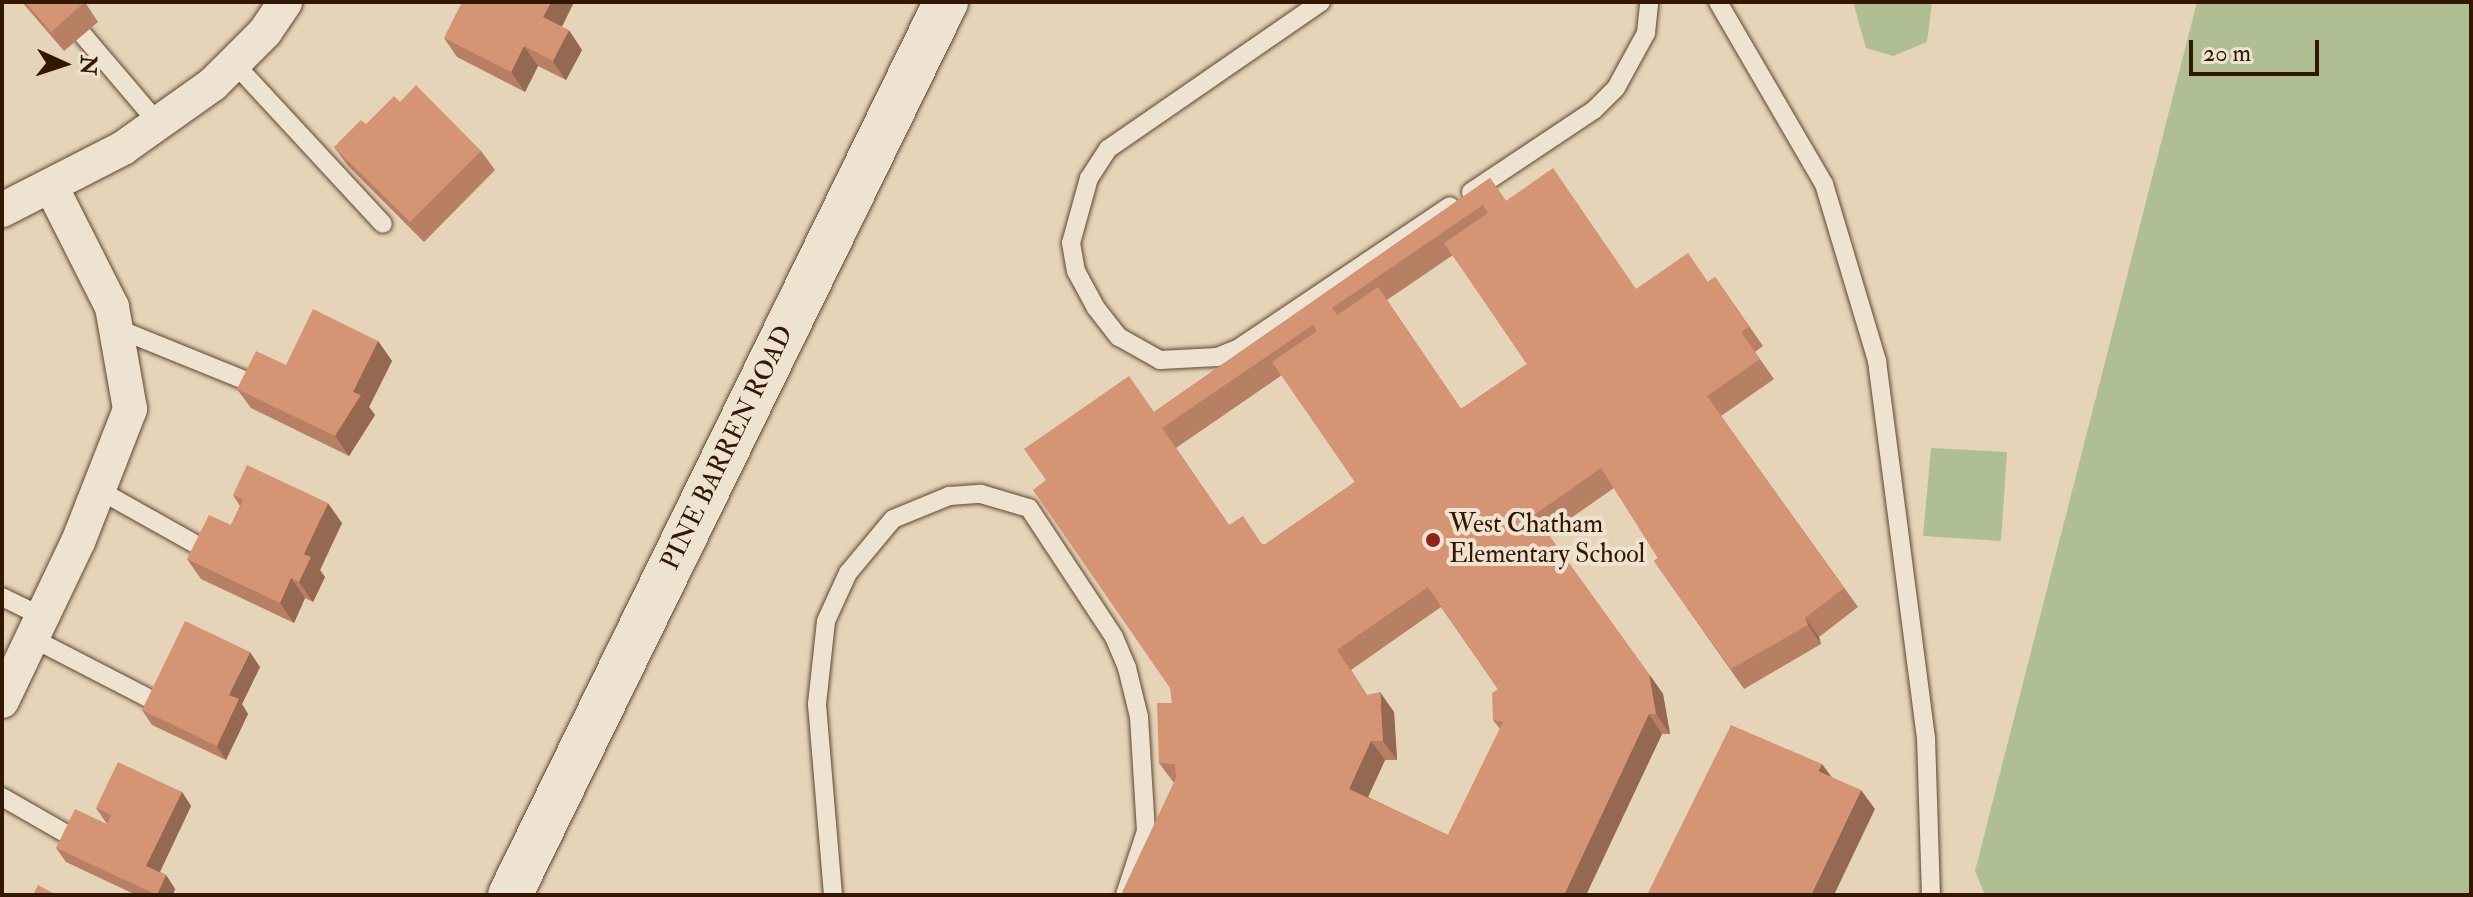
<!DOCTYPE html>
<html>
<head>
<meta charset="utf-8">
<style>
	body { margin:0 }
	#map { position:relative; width:2473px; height:897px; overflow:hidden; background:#e5d4b8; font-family:"IM FELL Double Pica",serif }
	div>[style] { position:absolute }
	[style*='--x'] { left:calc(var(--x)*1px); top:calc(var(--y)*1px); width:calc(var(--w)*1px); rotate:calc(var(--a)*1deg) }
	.green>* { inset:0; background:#afbe93 }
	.roads { filter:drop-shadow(0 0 2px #604630) drop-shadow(0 0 2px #604630) }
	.service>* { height:18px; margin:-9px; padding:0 9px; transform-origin:9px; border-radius:9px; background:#eee3d1 }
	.minor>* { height:34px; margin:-17px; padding:0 17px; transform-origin:17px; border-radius:17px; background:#eee3d1 }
	.secondary>* { height:44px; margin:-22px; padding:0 22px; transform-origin:22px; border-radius:22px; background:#eee3d1 }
	.wall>* { inset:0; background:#b77f64 }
	.shaded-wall>* { inset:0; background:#956851 }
	.building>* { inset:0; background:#d59474 }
	.dots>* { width:22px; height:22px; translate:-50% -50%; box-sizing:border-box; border:4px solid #eee3d1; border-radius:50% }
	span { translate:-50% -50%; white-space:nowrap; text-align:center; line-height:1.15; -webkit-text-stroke:8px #eee3d1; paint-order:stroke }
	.street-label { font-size:26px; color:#341702 }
	.poi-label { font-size:26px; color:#341702 }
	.left { translate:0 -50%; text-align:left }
	.frame { position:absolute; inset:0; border:4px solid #341702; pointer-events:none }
	.north { position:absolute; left:24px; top:24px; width:80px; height:80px; -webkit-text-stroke:6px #eee3d1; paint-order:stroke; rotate:93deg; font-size:22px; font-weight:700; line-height:32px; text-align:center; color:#341702 }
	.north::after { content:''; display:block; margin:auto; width:28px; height:36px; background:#341702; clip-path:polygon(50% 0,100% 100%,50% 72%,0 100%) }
	.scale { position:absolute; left:2189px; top:40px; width:130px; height:36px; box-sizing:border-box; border:4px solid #341702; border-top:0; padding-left:10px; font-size:24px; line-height:28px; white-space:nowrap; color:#341702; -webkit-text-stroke:6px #eee3d1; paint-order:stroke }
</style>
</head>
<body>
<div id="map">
	<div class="green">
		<i style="clip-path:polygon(1853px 2px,1932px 2px,1927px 42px,1893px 56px,1866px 48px)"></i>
		<i style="clip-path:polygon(2197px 2px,2471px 2px,2471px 895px,1985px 895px,1975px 871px)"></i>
		<i style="clip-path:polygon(1931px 448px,2007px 452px,2001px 541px,1923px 536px)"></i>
	</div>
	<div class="roads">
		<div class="service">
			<i style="--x:1321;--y:2;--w:259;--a:145.4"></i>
			<i style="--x:1108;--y:149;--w:35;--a:123"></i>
			<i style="--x:1089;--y:178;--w:67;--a:105.5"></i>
			<i style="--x:1071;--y:243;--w:28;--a:80"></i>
			<i style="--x:1076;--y:271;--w:42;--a:61.6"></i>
			<i style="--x:1096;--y:308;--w:37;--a:52"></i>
			<i style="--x:1119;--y:337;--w:47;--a:29.3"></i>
			<i style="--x:1160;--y:360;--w:57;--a:-3"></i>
			<i style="--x:1217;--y:357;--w:24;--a:-22"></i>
			<i style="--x:1239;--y:348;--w:254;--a:-33.9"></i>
			<i style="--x:1718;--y:2;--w:211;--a:59.8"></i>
			<i style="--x:1824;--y:184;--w:185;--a:73.3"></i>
			<i style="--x:1877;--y:361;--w:379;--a:82.6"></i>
			<i style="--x:1926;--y:737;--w:158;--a:88.2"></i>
			<i style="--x:83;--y:35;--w:116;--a:49.6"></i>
			<i style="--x:234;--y:63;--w:219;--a:47.2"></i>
			<i style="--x:1471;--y:192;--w:148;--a:-33.7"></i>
			<i style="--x:1594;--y:110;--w:31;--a:-45"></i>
			<i style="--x:1616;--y:88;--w:63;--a:-61.4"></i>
			<i style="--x:1646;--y:33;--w:31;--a:-84"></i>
			<i style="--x:116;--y:328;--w:157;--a:22.1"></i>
			<i style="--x:99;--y:490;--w:131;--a:29.3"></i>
			<i style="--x:2;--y:597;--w:46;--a:26"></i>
			<i style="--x:32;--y:638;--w:146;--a:27.3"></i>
			<i style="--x:2;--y:797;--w:86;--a:29.8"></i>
			<i style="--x:833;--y:895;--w:192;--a:-94.8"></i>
			<i style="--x:817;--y:704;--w:83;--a:-83.8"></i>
			<i style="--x:826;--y:621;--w:53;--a:-65.4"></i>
			<i style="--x:848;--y:573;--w:70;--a:-50.2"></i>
			<i style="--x:893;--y:519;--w:61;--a:-22.3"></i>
			<i style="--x:949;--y:496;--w:32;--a:-4"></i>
			<i style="--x:981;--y:494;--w:50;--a:16.3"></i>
			<i style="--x:1029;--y:508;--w:154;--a:56.6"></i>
			<i style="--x:1114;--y:637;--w:34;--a:67"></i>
			<i style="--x:1127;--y:668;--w:50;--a:76.2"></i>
			<i style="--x:1139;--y:717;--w:114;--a:86.5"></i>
			<i style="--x:1146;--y:831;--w:67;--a:108.2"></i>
		</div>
		<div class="minor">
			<i style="--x:2;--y:210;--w:136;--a:-27.1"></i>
			<i style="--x:123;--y:148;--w:110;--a:-35.4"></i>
			<i style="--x:213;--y:84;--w:74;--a:-45"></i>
			<i style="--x:265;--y:32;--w:36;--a:-56"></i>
			<i style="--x:2;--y:701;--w:176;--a:-64.5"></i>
			<i style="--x:78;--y:542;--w:143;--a:-68.6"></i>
			<i style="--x:130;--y:409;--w:104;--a:-100"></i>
			<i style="--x:112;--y:307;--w:136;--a:-116.8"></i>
		</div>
		<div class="secondary">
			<i style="--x:510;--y:895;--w:994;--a:-63.98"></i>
		</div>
	</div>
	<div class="wall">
		<i style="clip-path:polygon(22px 2px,85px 2px,98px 22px,64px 51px)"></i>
		<i style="clip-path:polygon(574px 2px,562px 27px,582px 50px,566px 80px,538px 66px,525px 92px,457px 57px,444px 38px)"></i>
		<i style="clip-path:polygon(400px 102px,481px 151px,495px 170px,424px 242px,348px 166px,334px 147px)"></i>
		<i style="clip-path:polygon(evenodd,1490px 178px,1506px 201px,1636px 289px,1708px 282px,1715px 277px,1763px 346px,1755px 352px,1774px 379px,1721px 416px,1858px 607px,1819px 637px,1821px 644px,1744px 689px,1654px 561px,1658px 558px,1614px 488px,1548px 534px,1663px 694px,1670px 734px,1662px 734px,1586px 895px,1121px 895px,1174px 783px,1159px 763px,1172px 703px,1154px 412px,1490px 178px,1453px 255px,1527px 364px,1461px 409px,1387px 300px,1453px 255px,1490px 178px,1282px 375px,1355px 482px,1264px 545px,1229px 525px,1176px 448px,1282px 375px,1490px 178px,1441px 607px,1498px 689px,1493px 720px,1500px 729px,1448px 835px,1368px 797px,1385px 760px,1397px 760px,1394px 712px,1367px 695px,1351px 670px,1441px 607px)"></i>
		<i style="clip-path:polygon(378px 341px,392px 361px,369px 407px,375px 415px,349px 456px,251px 408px,237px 389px,286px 365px)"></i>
		<i style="clip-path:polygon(233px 495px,342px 523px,320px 570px,325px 577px,313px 602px,305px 598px,294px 623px,201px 579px,187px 559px,231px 525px,240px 506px)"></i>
		<i style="clip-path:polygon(260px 667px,242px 704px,248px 714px,226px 760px,152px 725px,142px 710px)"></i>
		<i style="clip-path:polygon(182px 792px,191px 806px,160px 872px,166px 875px,175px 889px,173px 895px,136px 895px,66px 862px,56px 848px,107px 824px,96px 808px)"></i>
	</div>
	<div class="shaded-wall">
		<i style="clip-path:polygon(551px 2px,574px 2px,557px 36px,543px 17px)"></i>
		<i style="clip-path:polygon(569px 30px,582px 50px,566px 80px,553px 61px)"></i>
		<i style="clip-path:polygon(524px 46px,538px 66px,525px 92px,511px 72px)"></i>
		<i style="clip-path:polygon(378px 341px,392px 361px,369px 407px,375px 415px,349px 456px,335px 436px,353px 392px)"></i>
		<i style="clip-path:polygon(328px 503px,342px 523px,320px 570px,325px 577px,313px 602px,299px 582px,304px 554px)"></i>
		<i style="clip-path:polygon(291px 578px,305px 598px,294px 623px,280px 603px)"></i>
		<i style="clip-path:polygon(1805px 618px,1819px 637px,1821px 644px,1808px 625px)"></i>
		<i style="clip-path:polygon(250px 652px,260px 667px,242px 704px,248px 714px,226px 760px,217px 746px,229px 695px)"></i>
		<i style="clip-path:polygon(1649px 674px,1663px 694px,1670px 734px,1656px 714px)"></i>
		<i style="clip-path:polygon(1380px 692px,1394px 712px,1397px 760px,1383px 741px)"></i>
		<i style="clip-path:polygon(1649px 714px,1662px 734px,1586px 895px,1566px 895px,1565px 893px)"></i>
		<i style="clip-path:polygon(1371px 741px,1385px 760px,1363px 808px,1349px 789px)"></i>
		<i style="clip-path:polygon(1822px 764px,1836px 783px,1818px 771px)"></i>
		<i style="clip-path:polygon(1861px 790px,1875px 809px,1834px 895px,1811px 895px)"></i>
		<i style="clip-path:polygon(182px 792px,191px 806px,156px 880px,146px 866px)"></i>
		<i style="clip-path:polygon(166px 875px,175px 889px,173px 895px,157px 895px)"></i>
	</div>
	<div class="building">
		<i style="clip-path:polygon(25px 2px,85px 2px,51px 32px)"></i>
		<i style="clip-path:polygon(462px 2px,551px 2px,543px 17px,569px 30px,553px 61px,524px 46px,511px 72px,444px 38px)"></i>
		<i style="clip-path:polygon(416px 85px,481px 151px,410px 222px,334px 147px,361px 120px,366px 124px,394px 96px,400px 102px)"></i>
		<i style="clip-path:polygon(evenodd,1553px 168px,1636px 289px,1688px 253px,1708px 282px,1715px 277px,1749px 327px,1741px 332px,1760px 359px,1707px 396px,1844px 588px,1805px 618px,1808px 625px,1731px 669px,1654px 561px,1658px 558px,1601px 468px,1534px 515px,1649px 674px,1656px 714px,1649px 714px,1565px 893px,1570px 895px,1121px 895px,1176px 778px,1175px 764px,1159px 763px,1157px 703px,1172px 703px,1170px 688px,1033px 490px,1046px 480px,1024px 449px,1129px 376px,1154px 412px,1490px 178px,1506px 201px,1553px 168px,1483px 205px,1488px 213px,1444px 243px,1527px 364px,1461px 409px,1378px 287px,1337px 315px,1332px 308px,1483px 205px,1553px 168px,1313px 325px,1317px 331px,1272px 362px,1355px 482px,1263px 546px,1243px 516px,1229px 525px,1162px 428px,1313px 325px,1553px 168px,1428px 587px,1498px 689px,1492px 693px,1493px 720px,1503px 722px,1448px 835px,1349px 789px,1371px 741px,1383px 741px,1380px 692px,1367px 695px,1337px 650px,1428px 587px)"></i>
		<i style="clip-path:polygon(313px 309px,378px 341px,353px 392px,361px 395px,335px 436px,237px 389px,256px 351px,286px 365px)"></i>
		<i style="clip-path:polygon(247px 465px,328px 503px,304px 554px,311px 557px,299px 582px,291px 578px,280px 603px,187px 559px,209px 515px,231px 525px,243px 500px,233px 495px)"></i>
		<i style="clip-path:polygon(185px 621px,250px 652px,229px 695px,239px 699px,217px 746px,142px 710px)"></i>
		<i style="clip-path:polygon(1731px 725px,1822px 764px,1818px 771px,1861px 790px,1811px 895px,1647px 895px)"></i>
		<i style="clip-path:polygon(118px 762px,182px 792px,146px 866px,166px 875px,157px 895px,56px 848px,75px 809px,107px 824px,111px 815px,96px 808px)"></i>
		<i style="clip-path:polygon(38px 885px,57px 895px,33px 895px)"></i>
	</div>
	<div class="dots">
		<i style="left:1433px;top:540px;background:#8f2418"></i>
	</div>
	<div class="street-label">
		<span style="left:728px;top:448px;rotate:-64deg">PINE BARREN ROAD</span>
	</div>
	<div class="poi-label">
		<span class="left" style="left:1449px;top:540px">West Chatham<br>Elementary School</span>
	</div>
	<div class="frame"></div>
	<div class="north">N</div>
	<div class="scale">20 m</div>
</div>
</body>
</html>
